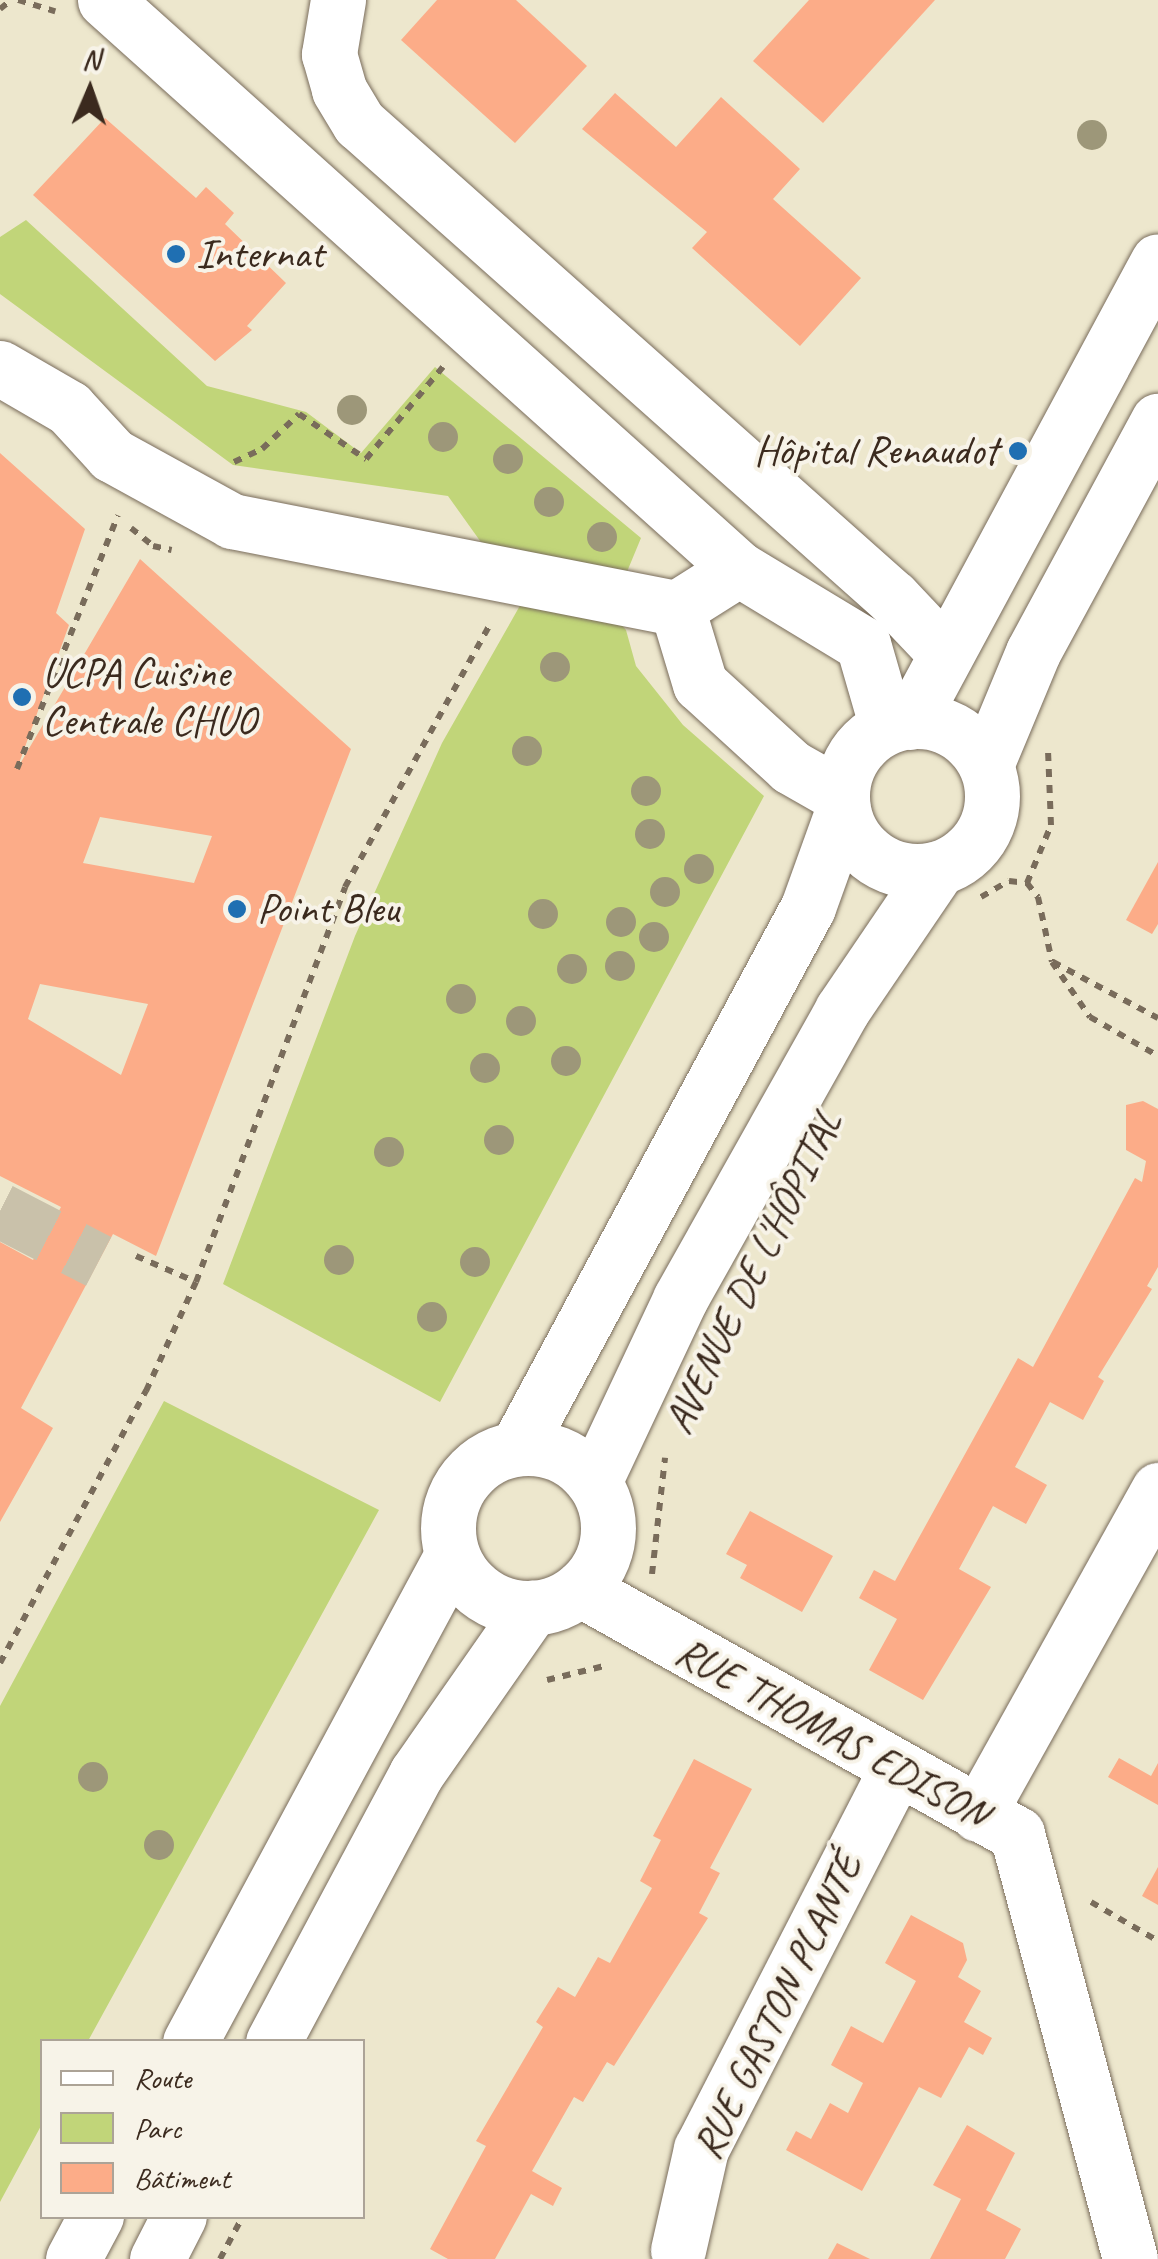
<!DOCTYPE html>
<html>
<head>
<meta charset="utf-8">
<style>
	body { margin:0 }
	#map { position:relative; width:1158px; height:2259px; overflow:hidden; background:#ede7cd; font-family:Caveat,sans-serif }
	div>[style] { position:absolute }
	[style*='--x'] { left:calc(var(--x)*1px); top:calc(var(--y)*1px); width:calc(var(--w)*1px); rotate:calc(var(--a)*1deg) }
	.green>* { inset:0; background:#c1d579 }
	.building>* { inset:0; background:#fcac88 }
	.minor-tunnel>* { height:55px; margin-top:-27.5px; transform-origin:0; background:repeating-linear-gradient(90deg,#c9c1aa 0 55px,transparent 0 83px) }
	.path>* { height:6px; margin-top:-3px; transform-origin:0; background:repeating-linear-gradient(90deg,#796c5b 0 8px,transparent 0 16px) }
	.roads { filter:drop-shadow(0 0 2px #796c5b) drop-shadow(0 0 2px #796c5b) }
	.minor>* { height:55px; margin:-27.5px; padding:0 27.5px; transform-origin:27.5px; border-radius:27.5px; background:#fff }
	.minor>.ring { margin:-27.5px; padding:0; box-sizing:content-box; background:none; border:55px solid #fff; border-radius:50% }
	.trees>* { width:30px; height:30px; margin:-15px; border-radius:50%; background:#9d9779 }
	.dots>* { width:28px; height:28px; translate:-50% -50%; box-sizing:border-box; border:5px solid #f7f3e8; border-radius:50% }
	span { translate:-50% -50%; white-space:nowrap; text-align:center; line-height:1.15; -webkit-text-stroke:8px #f7f3e8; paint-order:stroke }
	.poi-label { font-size:42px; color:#3b2a1e }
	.left { translate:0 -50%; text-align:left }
	.right { translate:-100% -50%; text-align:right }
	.street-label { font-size:42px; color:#3b2a1e }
	.legend { position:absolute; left:40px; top:2039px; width:325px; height:180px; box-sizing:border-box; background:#f7f3e8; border:2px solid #aca397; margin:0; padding:12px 18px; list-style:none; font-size:30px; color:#3b2a1e }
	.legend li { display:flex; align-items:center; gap:20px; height:50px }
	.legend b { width:50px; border:2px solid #aca397 }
	.north { position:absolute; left:40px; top:40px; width:100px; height:100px; -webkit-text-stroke:8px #f7f3e8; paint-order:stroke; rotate:2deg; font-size:28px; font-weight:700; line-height:40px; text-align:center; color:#3b2a1e }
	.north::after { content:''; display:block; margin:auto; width:35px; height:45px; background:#3b2a1e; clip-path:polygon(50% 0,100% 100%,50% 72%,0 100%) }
</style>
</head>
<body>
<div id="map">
	<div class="green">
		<i style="clip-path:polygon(26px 220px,207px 386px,306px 412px,361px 453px,435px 367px,641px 538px,624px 579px,488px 552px,448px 496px,233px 465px,0 294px,0 237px)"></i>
		<i style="clip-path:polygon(522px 602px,607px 608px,626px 630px,636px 666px,683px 725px,764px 796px,440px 1402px,223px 1284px,355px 936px,442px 743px)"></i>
		<i style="clip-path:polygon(164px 1401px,379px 1510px,88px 2041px,42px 2042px,42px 2124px,0 2202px,0 1706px)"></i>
	</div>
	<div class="building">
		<i style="clip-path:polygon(437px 0,516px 0,587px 66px,515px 143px,401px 40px)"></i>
		<i style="clip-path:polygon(809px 0,935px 0,823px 123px,753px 61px)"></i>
		<i style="clip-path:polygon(615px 93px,676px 147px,721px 97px,800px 169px,773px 199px,861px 278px,800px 346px,692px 248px,707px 232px,582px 129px)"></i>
		<i style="clip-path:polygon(105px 118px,196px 198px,206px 187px,234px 213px,225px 224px,286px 283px,247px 326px,252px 330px,215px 361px,33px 195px)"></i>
		<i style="clip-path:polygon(evenodd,0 453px,85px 529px,56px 613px,69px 625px,17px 769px,140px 559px,351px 749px,156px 1256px,113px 1234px,21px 1408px,53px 1428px,0 1522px,0 1242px,33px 1260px,61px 1207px,0 1176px,0 453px,100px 817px,212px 836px,194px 883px,83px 863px,100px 817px,0 453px,40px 984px,148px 1004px,121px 1075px,28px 1019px,40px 984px)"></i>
		<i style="clip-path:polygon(1158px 862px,1158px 924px,1152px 934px,1126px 920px)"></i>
		<i style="clip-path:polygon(1143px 1101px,1158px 1109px,1158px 1267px,1147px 1286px,1152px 1289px,1098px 1377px,1104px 1381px,1083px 1420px,1050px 1402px,1015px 1467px,1047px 1485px,1026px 1524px,993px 1506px,959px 1569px,991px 1587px,923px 1700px,869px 1670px,897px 1619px,859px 1598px,874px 1570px,895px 1581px,1018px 1358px,1033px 1367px,1135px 1178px,1142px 1182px,1146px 1161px,1126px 1150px,1126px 1105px)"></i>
		<i style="clip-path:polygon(750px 1511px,833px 1556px,802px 1612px,740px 1578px,747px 1565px,726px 1554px)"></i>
		<i style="clip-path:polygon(1119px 1758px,1151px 1776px,1158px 1763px,1158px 1805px,1108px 1777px)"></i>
		<i style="clip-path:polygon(694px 1759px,752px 1789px,710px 1868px,720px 1873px,699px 1913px,708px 1918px,614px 2066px,607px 2062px,583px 2102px,574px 2097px,532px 2171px,562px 2188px,553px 2206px,531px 2194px,495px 2259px,448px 2259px,430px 2249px,486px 2146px,476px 2141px,543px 2027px,536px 2022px,558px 1987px,575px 1997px,598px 1957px,610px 1963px,652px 1888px,640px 1881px,661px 1840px,653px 1836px)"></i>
		<i style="clip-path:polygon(1158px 1867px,1158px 1905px,1142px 1896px)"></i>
		<i style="clip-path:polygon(911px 1915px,963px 1943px,967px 1960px,958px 1977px,981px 1991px,964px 2022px,992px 2038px,983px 2055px,969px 2047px,941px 2098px,919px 2087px,862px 2191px,786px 2150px,796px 2131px,811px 2139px,830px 2103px,848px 2113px,863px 2083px,831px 2065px,851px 2026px,883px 2043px,916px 1981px,885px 1963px)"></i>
		<i style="clip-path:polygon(967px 2125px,1015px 2153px,986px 2210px,1021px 2229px,1005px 2259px,930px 2259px,961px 2199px,933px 2185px)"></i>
		<i style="clip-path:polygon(837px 2243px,870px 2259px,828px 2259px)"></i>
	</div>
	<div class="minor-tunnel">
		<i style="--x:0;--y:1210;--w:111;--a:27.3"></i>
	</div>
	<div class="path">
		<i style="--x:18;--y:0;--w:39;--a:17"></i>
		<i style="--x:0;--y:9;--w:14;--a:-39"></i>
		<i style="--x:234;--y:462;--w:31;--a:-25"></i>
		<i style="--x:262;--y:449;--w:51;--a:-43.4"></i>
		<i style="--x:299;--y:414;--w:81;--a:33.9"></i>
		<i style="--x:366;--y:459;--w:120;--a:-50.1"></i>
		<i style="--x:131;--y:528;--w:28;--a:39"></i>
		<i style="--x:153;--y:546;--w:19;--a:12"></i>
		<i style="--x:17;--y:769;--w:273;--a:-68.3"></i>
		<i style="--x:1027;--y:883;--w:18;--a:52"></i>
		<i style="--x:1038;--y:897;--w:66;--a:77.8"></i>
		<i style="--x:1052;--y:962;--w:67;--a:55.4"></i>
		<i style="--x:1090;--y:1017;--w:78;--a:29.8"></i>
		<i style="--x:981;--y:897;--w:32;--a:-30"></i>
		<i style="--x:1009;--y:881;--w:18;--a:6"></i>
		<i style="--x:1027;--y:883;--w:63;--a:-67.5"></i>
		<i style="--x:1051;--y:825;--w:74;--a:-92.3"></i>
		<i style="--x:1053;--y:962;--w:119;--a:28.1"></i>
		<i style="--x:136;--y:1256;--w:65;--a:23.4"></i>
		<i style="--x:196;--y:1282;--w:422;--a:-69.3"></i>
		<i style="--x:345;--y:887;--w:303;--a:-61.1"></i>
		<i style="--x:652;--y:1574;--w:117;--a:-83.6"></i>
		<i style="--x:0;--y:1663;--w:309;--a:-61.8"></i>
		<i style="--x:146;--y:1391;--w:120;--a:-65.4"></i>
		<i style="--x:547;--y:1680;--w:63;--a:-13.8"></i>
		<i style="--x:1091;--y:1902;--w:78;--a:30.2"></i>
		<i style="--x:220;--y:2259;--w:49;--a:-61.9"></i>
	</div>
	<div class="roads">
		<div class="minor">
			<i style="--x:105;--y:0;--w:852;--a:41.91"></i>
			<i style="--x:338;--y:0;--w:55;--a:99.5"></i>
			<i style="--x:329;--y:54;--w:37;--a:74"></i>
			<i style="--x:339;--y:90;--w:39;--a:59"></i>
			<i style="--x:359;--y:123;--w:715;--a:41.65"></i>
			<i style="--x:893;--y:598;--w:76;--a:46.6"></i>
			<i style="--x:0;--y:368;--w:80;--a:30.1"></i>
			<i style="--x:69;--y:408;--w:64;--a:47.5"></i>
			<i style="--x:112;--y:455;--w:137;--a:28.8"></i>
			<i style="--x:232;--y:521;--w:453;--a:11.1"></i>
			<i class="ring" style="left:842px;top:721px;width:95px;height:95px"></i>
			<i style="--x:910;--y:722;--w:523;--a:-61.72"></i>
			<i style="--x:986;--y:765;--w:122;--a:-67.4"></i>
			<i style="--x:1033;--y:652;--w:263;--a:-61.6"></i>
			<i style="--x:842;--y:796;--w:59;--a:-150.4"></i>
			<i style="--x:791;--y:767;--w:123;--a:-137.6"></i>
			<i style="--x:700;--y:684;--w:79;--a:-106.8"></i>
			<i style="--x:677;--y:608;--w:73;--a:-32.2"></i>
			<i style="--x:739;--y:569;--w:145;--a:31.2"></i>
			<i style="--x:863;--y:644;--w:86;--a:73.9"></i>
			<i style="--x:517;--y:1448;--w:614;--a:-61.72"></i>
			<i style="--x:808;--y:907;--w:103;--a:-70.2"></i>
			<i class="ring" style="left:448px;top:1448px;width:105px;height:105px"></i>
			<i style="--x:594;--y:1482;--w:202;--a:-64.8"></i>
			<i style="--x:680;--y:1299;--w:331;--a:-60.7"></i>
			<i style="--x:842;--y:1010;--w:171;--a:-55.8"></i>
			<i style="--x:580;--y:1589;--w:501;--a:29.28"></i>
			<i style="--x:1017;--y:1834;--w:440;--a:75.1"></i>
			<i style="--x:978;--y:1814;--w:371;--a:-60.9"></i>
			<i style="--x:190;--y:2042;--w:553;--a:-61.72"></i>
			<i style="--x:273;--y:2042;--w:304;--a:-61.9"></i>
			<i style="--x:416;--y:1774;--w:203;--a:-55.1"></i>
			<i style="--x:678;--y:2250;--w:104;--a:-77.2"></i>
			<i style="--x:701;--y:2149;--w:427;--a:-62.8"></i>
			<i style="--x:73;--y:2259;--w:49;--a:-61.9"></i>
			<i style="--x:157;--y:2259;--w:48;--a:-62.9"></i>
		</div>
	</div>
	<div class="trees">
		<i style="left:1092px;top:135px"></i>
		<i style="left:352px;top:410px"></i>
		<i style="left:443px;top:437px"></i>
		<i style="left:508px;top:459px"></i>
		<i style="left:549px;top:502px"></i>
		<i style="left:602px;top:537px"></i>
		<i style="left:555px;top:667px"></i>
		<i style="left:527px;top:751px"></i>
		<i style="left:646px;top:791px"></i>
		<i style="left:650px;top:834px"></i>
		<i style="left:699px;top:869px"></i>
		<i style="left:665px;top:892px"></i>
		<i style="left:543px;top:914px"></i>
		<i style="left:621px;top:922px"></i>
		<i style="left:654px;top:937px"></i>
		<i style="left:620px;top:966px"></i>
		<i style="left:572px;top:969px"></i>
		<i style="left:461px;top:999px"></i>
		<i style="left:521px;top:1021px"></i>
		<i style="left:566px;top:1061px"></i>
		<i style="left:485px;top:1068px"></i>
		<i style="left:499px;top:1140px"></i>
		<i style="left:389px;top:1152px"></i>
		<i style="left:339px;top:1260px"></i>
		<i style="left:475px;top:1262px"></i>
		<i style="left:432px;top:1317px"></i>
		<i style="left:93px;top:1777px"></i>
		<i style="left:159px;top:1845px"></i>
	</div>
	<div class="dots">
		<i style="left:176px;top:254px;background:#1f6fb2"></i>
		<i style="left:1018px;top:451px;background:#1f6fb2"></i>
		<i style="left:22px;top:697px;background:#1f6fb2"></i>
		<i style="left:237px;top:909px;background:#1f6fb2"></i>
	</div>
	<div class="poi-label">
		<span class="left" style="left:196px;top:254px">Internat</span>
		<span class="right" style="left:998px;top:451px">Hôpital Renaudot</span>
		<span class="left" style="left:42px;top:697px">UCPA Cuisine<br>Centrale CHUO</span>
		<span class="left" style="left:257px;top:909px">Point Bleu</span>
	</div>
	<div class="street-label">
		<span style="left:753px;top:1272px;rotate:-64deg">AVENUE DE L'HÔPITAL</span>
		<span style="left:832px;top:1733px;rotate:29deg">RUE THOMAS EDISON</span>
		<span style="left:778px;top:2006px;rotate:-64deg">RUE GASTON PLANTÉ</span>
	</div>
	<ul class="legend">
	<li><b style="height:12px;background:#fff"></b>Route</li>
	<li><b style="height:28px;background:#c1d579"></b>Parc</li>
	<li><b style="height:28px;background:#fcac88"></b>Bâtiment</li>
	</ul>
	<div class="north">N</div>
</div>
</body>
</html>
